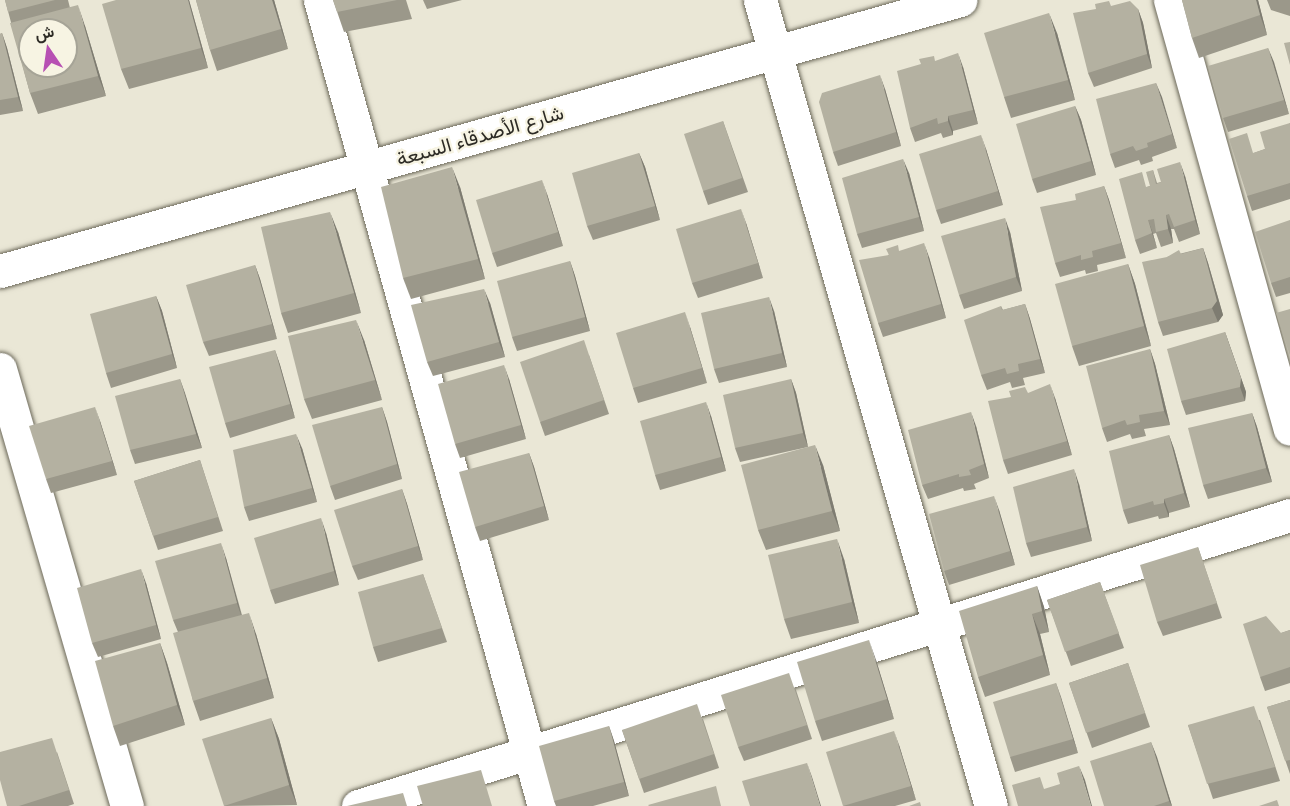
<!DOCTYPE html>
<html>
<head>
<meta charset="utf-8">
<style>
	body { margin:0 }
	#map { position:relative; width:1290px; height:806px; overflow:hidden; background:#eae7d6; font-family:"PT Sans",Vazirmatn,sans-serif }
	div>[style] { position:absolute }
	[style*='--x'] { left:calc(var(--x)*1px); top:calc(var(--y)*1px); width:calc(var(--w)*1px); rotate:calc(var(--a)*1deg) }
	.roads { filter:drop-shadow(0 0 2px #6c695a) drop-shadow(0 0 2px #6c695a) }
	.minor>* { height:33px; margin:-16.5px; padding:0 16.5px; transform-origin:16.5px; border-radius:16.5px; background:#fff }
	.wall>* { inset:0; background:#9b988a }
	.shaded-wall>* { inset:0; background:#7e7c71 }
	.building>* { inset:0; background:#b4b1a1 }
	span { translate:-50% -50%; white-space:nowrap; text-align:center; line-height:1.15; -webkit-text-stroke:4.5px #f7f4e3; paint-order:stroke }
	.street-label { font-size:20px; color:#2d2b25 }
	.north { position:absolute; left:18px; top:18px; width:60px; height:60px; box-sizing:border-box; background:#f7f4e3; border:2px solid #a6a497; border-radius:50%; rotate:347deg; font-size:16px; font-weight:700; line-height:24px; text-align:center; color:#2d2b25 }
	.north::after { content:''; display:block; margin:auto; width:21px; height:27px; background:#b750b3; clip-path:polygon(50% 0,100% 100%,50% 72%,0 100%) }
</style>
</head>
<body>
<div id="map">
	<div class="roads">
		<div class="minor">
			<i style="--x:320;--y:0;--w:837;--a:74.47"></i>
			<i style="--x:760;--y:0;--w:838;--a:74.01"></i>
			<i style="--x:1170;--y:0;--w:445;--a:74.4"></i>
			<i style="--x:0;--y:271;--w:998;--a:-15.76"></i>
			<i style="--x:0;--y:369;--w:455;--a:73.8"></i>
			<i style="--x:358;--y:806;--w:976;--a:-17.34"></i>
		</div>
	</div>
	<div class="wall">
		<i style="clip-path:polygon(5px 0,68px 0,70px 8px,85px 26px,106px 96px,38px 114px,30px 93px)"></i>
		<i style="clip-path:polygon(116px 0,189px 0,208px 68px,129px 89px,121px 69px)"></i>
		<i style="clip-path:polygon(196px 0,274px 0,288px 49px,217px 71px,210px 50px)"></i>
		<i style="clip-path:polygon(333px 0,406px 0,412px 19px,344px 32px)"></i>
		<i style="clip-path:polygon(423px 0,462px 0,427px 9px)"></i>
		<i style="clip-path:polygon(1182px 0,1258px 0,1267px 35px,1199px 58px,1192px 38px)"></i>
		<i style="clip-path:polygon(1267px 0,1290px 0,1290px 16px,1271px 10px)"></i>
		<i style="clip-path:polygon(1111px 6px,1138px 9px,1143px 23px,1152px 68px,1094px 87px,1088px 73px)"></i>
		<i style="clip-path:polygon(2px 33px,7px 48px,23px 111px,0 115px,0 34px)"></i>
		<i style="clip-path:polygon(1057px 33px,1075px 100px,1011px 118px,1004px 97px)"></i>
		<i style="clip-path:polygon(1268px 48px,1289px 114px,1228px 132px,1223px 118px)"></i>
		<i style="clip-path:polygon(936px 61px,963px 67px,978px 124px,953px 131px,953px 135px,943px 138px,941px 133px,915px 142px,910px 128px)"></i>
		<i style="clip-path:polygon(1156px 83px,1177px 148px,1152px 157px,1153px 161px,1141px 165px,1139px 160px,1115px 168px,1110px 154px)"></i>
		<i style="clip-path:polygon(885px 89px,901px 146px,838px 166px,833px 152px)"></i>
		<i style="clip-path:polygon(1075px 106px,1081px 120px,1096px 175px,1037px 193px,1032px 179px)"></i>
		<i style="clip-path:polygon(723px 121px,748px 192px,708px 205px,703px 191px)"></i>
		<i style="clip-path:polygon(1290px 123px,1290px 199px,1252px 211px,1247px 196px,1254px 153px,1265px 149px)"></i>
		<i style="clip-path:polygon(986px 149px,1003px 205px,941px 224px,936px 210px)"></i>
		<i style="clip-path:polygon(639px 153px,645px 167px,660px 220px,593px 240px,587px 226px)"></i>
		<i style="clip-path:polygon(1153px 170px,1157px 183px,1185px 176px,1200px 234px,1179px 242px,1174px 229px,1171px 229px,1173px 243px,1161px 247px,1156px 233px,1153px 234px,1157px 248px,1140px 254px,1135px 240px,1147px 187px,1150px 186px)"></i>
		<i style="clip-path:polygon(909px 173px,924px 231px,862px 248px,857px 234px)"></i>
		<i style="clip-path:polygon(1104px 186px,1109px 200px,1126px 258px,1097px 265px,1098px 271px,1086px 274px,1085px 270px,1060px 277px,1055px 263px,1076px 200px)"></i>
		<i style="clip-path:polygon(460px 187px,485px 279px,411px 299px,403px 278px)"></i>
		<i style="clip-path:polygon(547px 194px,563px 246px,497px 267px,492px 253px)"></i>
		<i style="clip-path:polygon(1290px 220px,1290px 293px,1276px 297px,1271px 283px)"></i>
		<i style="clip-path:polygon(746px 223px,763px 278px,698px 298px,692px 283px)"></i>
		<i style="clip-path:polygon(338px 232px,361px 313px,288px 333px,281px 313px)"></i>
		<i style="clip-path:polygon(1010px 232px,1022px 291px,964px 309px,959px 295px)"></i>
		<i style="clip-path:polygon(1203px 248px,1208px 263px,1223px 315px,1218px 322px,1163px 336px,1158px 322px,1167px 257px)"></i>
		<i style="clip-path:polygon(900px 251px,929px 257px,946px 318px,883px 337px,878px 323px,888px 255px)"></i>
		<i style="clip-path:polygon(570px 261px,575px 276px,590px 331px,517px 351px,512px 337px)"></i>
		<i style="clip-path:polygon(1128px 264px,1135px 284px,1151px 346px,1079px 366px,1072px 346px)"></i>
		<i style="clip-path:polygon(255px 265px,260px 279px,277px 339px,209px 356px,203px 342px)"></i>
		<i style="clip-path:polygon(156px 296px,162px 311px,177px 368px,111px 388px,106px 373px)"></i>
		<i style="clip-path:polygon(490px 303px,505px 357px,433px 376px,427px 362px)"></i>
		<i style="clip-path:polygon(1025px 304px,1030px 319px,1045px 373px,1023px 378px,1025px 385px,1012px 388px,1010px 382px,987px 390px,981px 375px,1001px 306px,1003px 310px)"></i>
		<i style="clip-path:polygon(774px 311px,787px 367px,719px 383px,714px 369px)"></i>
		<i style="clip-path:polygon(690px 327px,707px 383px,638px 403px,633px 388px)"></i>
		<i style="clip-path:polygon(1225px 332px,1246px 392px,1245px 401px,1186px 415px,1181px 401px)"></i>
		<i style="clip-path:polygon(364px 340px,382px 400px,312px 419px,304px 399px)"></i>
		<i style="clip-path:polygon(1150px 349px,1155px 364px,1170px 425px,1144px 429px,1146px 436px,1132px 439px,1130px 434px,1107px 442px,1102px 428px)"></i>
		<i style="clip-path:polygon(275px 350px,280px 365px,295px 418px,230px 438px,225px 423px)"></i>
		<i style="clip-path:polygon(589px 355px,609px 414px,545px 436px,540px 422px)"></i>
		<i style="clip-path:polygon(180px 379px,202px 448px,135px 464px,130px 450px)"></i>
		<i style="clip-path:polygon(509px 379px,526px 439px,460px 458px,455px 444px)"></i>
		<i style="clip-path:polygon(791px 379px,796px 393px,808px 447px,740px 462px,735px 448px)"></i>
		<i style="clip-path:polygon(1028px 393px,1055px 398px,1072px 455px,1008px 474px,1003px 460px,1011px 397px)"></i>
		<i style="clip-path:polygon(382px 407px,387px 422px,402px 479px,335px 500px,330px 486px)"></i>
		<i style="clip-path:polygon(1252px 413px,1257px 427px,1272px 482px,1208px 499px,1203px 485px)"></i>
		<i style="clip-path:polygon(711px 416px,726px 471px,660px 490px,655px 475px)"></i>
		<i style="clip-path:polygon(100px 421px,117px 475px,51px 493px,46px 479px)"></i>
		<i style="clip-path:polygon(976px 426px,989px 478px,974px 484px,976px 489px,964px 491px,963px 488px,928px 499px,922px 485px)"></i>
		<i style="clip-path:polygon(1169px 435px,1174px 449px,1190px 507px,1169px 513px,1169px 517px,1159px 519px,1158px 516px,1128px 524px,1123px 510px)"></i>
		<i style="clip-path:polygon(302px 448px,317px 502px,249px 521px,244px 507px)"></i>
		<i style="clip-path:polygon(529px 453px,534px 467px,549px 520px,480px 541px,475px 527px)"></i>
		<i style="clip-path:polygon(200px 460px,223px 531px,158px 550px,134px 481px)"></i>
		<i style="clip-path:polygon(823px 465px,840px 531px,766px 550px,758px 530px)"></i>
		<i style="clip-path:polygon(1079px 484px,1092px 541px,1031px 557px,1026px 543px)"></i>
		<i style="clip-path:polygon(402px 489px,407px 504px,423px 560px,358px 580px,352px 566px)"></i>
		<i style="clip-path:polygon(999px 510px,1015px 565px,949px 585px,944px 571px)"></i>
		<i style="clip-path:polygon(326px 533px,339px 585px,275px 604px,270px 590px)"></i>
		<i style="clip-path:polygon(1198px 547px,1222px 618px,1163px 636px,1157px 622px)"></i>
		<i style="clip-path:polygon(226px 558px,242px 615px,256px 634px,274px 698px,200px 721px,193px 701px,178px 632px,173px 620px)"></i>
		<i style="clip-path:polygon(844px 559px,859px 623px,791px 639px,784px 619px)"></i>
		<i style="clip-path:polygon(423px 574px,447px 642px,378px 662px,373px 647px)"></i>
		<i style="clip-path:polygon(1100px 582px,1124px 648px,1071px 666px,1047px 600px)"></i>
		<i style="clip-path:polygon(146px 583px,161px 639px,98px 657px,92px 643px)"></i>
		<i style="clip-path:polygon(1037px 586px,1044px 607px,1049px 632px,1040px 634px,1050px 675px,985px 697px,978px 677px)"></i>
		<i style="clip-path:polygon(1290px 630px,1290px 683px,1265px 691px,1260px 677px,1281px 633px)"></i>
		<i style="clip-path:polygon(160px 643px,167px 663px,185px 725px,120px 746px,113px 726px)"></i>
		<i style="clip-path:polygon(876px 660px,894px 719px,822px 741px,815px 721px)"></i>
		<i style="clip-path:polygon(1128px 663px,1150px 727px,1092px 748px,1069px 683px)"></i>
		<i style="clip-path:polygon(1056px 683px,1078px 753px,1015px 772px,1010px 757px)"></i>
		<i style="clip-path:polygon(795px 687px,812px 739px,744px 761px,738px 747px)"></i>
		<i style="clip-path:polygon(1290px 700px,1290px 774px,1267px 707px)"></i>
		<i style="clip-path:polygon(271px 718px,279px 739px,297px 805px,224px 806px)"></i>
		<i style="clip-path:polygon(703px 719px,719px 768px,644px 793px,622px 730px)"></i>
		<i style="clip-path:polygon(1260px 720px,1280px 781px,1213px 799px,1188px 725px)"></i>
		<i style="clip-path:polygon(609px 726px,614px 741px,629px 796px,593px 806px,556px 806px,554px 801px)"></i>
		<i style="clip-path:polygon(1151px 742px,1172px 806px,1104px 806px)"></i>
		<i style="clip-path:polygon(899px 745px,916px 800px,895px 806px,843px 806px)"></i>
		<i style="clip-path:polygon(57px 752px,74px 804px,68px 806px,7px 806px)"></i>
	</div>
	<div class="shaded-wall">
		<i style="clip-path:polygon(188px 0,189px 0,208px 68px,201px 48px)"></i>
		<i style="clip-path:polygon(272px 0,274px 0,288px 49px,281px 29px)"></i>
		<i style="clip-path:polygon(1256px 0,1258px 0,1267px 35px,1260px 15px)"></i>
		<i style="clip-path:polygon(78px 5px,85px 26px,106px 96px,98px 76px)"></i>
		<i style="clip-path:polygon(1138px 9px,1143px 23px,1152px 68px,1147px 54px)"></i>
		<i style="clip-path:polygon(1049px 13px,1057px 33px,1075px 100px,1068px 80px)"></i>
		<i style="clip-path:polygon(2px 33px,7px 48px,23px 111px,18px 97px)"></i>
		<i style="clip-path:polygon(1268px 48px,1274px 62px,1289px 114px,1284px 100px)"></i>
		<i style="clip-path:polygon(958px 53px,963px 67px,978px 124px,973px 110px)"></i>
		<i style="clip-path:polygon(880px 75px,885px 89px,901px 146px,896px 132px)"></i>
		<i style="clip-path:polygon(1156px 83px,1162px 97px,1177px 148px,1172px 134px)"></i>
		<i style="clip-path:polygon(1075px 106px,1081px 120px,1096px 175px,1091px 161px)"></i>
		<i style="clip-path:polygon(948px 116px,953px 131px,953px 135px,948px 121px)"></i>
		<i style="clip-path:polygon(981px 135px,986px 149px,1003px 205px,998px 191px)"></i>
		<i style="clip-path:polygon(639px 153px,645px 167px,660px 220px,655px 206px)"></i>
		<i style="clip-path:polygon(903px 159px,909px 173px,924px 231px,919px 217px)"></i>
		<i style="clip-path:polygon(1180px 162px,1185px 176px,1200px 234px,1195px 220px)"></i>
		<i style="clip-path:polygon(452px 167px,460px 187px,485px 279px,478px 259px)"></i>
		<i style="clip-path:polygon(542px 180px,547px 194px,563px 246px,558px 232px)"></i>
		<i style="clip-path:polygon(1104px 186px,1109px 200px,1126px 258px,1121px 243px)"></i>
		<i style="clip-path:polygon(741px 209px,746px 223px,763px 278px,758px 263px)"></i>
		<i style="clip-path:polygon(330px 212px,338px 232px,361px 313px,354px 293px)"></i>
		<i style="clip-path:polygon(1166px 215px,1171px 229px,1173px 243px,1168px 229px)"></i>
		<i style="clip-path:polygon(1005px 218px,1010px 232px,1022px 291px,1016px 277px)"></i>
		<i style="clip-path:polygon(1148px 220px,1153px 234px,1157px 248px,1152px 233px)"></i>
		<i style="clip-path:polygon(924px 243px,929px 257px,946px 318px,941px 304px)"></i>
		<i style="clip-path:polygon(1203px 248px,1208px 263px,1223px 315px,1218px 322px,1212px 308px)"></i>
		<i style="clip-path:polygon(570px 261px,575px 276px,590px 331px,585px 317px)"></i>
		<i style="clip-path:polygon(1128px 264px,1135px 284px,1151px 346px,1144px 326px)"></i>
		<i style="clip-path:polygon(255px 265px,260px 279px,277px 339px,272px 324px)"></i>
		<i style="clip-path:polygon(484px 289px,490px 303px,505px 357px,499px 342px)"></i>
		<i style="clip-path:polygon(156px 296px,162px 311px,177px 368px,172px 354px)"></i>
		<i style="clip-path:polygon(769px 297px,774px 311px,787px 367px,782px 353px)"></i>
		<i style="clip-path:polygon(1025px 304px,1030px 319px,1045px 373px,1040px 359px)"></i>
		<i style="clip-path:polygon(685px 312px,690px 327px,707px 383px,702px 368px)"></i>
		<i style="clip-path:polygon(356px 320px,364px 340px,382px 400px,375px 380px)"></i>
		<i style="clip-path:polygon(1225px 332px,1246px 392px,1245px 401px,1240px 387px)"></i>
		<i style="clip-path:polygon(1150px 349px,1155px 364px,1170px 425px,1164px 411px)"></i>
		<i style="clip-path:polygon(275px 350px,280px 365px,295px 418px,290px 404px)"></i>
		<i style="clip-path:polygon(504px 365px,509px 379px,526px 439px,521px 425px)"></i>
		<i style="clip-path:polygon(180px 379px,185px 393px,202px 448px,196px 434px)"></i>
		<i style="clip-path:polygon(791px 379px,796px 393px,808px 447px,803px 433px)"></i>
		<i style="clip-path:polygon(1050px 384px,1055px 398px,1072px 455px,1067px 441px)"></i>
		<i style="clip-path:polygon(706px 402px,711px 416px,726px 471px,721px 457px)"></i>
		<i style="clip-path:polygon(95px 407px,100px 421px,117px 475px,112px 461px)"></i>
		<i style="clip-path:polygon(382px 407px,387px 422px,402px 479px,397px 464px)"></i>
		<i style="clip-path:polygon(971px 412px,976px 426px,989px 478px,984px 464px)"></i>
		<i style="clip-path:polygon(1252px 413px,1257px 427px,1272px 482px,1266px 468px)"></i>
		<i style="clip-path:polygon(296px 434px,302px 448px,317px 502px,312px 488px)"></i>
		<i style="clip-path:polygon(1169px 435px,1174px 449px,1190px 507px,1184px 493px)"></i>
		<i style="clip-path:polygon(815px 445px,823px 465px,840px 531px,832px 511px)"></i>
		<i style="clip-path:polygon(529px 453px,534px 467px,549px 520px,544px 506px)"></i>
		<i style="clip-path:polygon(1074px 469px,1079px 484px,1092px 541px,1087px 527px)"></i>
		<i style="clip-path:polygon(402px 489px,407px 504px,423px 560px,418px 546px)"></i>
		<i style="clip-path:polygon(994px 496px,999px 510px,1015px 565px,1010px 551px)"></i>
		<i style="clip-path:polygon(1164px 499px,1169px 513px,1169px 517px,1164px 503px)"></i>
		<i style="clip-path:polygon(321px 518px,326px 533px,339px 585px,334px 571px)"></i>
		<i style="clip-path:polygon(837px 539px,844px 559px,859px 623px,852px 602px)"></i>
		<i style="clip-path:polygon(221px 543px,226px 558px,242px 618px,237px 603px)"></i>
		<i style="clip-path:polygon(141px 569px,146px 583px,161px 639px,156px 625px)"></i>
		<i style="clip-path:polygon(1037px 586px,1044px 607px,1049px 632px,1042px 611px)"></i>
		<i style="clip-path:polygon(249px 613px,256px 634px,274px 698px,267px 678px)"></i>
		<i style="clip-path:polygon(1032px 614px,1040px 634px,1050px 675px,1043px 655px)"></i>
		<i style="clip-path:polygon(869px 640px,876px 660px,894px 719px,887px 699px)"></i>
		<i style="clip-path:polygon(160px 643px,167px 663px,185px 725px,177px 705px)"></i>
		<i style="clip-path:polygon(1056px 683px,1061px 697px,1078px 753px,1073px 739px)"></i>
		<i style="clip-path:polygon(271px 718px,279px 739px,297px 805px,289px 785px)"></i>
		<i style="clip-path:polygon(609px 726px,614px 741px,629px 796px,624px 782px)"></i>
		<i style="clip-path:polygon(894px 731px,899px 745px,916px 800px,911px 786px)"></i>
		<i style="clip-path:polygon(1151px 742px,1157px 757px,1172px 806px,1169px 801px)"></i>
		<i style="clip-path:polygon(807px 763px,812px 777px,821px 806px,820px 806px)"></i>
		<i style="clip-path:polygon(1079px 766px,1085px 780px,1092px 806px,1091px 806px)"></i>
	</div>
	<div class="building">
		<i style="clip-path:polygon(5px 0,55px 0,8px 12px)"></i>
		<i style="clip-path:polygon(116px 0,188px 0,201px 48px,121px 69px,102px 4px)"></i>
		<i style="clip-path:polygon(196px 0,272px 0,281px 29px,210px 50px)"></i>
		<i style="clip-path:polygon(333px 0,397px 0,337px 12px)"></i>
		<i style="clip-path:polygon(1182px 0,1256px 0,1260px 15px,1192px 38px)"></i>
		<i style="clip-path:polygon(1109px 1px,1111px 6px,1130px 1px,1138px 9px,1147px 54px,1088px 73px,1073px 13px,1096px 9px,1095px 4px)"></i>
		<i style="clip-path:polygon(evenodd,78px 5px,98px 76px,30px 93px,10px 23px,78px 5px,30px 30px,66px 30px,66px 66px,30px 66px,30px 30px)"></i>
		<i style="clip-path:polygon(1049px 13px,1068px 80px,1004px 97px,984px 33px)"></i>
		<i style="clip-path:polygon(2px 33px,18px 97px,0 100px,0 34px)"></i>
		<i style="clip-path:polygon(1290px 42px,1290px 65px,1284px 43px)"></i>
		<i style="clip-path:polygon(1268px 48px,1284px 100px,1223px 118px,1208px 66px)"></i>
		<i style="clip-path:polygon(958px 53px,973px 110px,948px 116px,948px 121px,938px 124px,937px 118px,910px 128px,897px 71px,921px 64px,919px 59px,934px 56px,935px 61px)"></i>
		<i style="clip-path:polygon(880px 75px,896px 132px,833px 152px,819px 102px,822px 93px)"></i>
		<i style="clip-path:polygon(1156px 83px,1172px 134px,1147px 143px,1148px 147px,1136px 151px,1133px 146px,1110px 154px,1096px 99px)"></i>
		<i style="clip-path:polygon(1075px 106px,1091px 161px,1032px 179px,1016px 124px)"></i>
		<i style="clip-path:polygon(723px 121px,742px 178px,703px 191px,684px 134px)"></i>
		<i style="clip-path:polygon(1290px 123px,1290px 183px,1247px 196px,1229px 139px,1247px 133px,1253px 153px,1265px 149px,1260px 132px)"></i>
		<i style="clip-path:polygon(981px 135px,998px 191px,936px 210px,919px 154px)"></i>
		<i style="clip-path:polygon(639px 153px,655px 206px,587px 226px,572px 173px)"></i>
		<i style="clip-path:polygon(903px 159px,919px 217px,857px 234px,842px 178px)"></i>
		<i style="clip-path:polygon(1180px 162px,1195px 220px,1174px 227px,1169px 214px,1166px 215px,1168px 229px,1156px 232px,1154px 219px,1148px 220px,1152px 233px,1135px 240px,1119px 179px,1142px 172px,1146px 187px,1150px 186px,1146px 172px,1153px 170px,1156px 184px,1161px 182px,1157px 169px)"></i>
		<i style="clip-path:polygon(452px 167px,478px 259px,403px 278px,381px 187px)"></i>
		<i style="clip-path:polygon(542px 180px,558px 232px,492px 253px,476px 200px)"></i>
		<i style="clip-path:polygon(1104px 186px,1121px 243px,1092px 251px,1093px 257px,1081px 260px,1081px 255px,1055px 263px,1040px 207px,1076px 200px,1075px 194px)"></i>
		<i style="clip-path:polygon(741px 209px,758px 263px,692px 283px,676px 229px)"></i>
		<i style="clip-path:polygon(330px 212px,354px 293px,281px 313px,261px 227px)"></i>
		<i style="clip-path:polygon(1005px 218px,1016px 277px,959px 295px,941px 236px)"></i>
		<i style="clip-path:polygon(1290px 220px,1290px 277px,1271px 283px,1255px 232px)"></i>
		<i style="clip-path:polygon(924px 243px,941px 304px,878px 323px,859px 260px,889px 255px,886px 249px,898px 245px,899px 251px)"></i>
		<i style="clip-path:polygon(1203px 248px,1217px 301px,1212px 308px,1158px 322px,1142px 262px,1167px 257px,1179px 250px,1181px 254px)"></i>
		<i style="clip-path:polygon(570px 261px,585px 317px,512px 337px,497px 281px)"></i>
		<i style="clip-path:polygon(1128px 264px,1144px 326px,1072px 346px,1055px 284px)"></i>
		<i style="clip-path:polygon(255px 265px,272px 324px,203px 342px,186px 285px)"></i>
		<i style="clip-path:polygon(484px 289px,499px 342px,427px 362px,411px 305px)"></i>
		<i style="clip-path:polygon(156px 296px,172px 354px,106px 373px,90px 314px)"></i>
		<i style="clip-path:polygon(769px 297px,782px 353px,714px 369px,701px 313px)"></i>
		<i style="clip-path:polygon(1025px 304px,1040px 359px,1018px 364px,1019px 371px,1007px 374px,1005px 368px,981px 375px,964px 320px,1001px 306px,1002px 310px)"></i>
		<i style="clip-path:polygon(1290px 309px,1290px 356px,1276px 313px)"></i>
		<i style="clip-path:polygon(685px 312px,702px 368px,633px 388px,616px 333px)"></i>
		<i style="clip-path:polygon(356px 320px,375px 380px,304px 399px,288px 336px)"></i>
		<i style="clip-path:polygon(1225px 332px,1241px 378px,1240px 387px,1181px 401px,1167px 349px)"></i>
		<i style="clip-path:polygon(584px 340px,604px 400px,540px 422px,520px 362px)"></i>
		<i style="clip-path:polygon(1150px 349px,1164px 411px,1139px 415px,1140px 422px,1127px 425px,1125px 420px,1102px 428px,1086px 366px)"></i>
		<i style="clip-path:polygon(275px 350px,290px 404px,225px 423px,209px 367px)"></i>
		<i style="clip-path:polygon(504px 365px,521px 425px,455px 444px,438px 384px)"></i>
		<i style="clip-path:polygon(180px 379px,196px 434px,130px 450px,115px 396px)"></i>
		<i style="clip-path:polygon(791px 379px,803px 433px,735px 448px,723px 395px)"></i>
		<i style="clip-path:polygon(1050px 384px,1067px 441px,1003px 460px,988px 401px,1011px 397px,1009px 391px,1025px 387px,1028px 393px)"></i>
		<i style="clip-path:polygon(706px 402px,721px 457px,655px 475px,640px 421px)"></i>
		<i style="clip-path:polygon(95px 407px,112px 461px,46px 479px,29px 426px)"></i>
		<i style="clip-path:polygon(382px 407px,397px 464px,330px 486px,312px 425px)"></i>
		<i style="clip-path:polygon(971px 412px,984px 464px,969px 470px,971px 475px,959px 477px,959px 474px,922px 485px,908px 430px)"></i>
		<i style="clip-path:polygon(1252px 413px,1266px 468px,1203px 485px,1188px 428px)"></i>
		<i style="clip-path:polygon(296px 434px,312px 488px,244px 507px,233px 450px)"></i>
		<i style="clip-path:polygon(1169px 435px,1184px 493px,1164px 499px,1164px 503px,1154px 505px,1153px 501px,1123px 510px,1109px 451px)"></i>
		<i style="clip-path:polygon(815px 445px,832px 511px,758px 530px,741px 465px)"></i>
		<i style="clip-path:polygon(529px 453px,544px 506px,475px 527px,459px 472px)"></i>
		<i style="clip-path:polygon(200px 460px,218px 517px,153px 536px,134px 481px)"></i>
		<i style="clip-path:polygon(1074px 469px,1087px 527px,1026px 543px,1013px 487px)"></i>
		<i style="clip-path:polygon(402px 489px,418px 546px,352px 566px,334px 510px)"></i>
		<i style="clip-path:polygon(994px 496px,1010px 551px,944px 571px,929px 514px)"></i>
		<i style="clip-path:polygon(321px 518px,334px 571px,270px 590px,254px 538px)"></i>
		<i style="clip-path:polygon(837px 539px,852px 602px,784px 619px,768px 555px)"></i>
		<i style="clip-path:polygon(221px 543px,237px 603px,173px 620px,155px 561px)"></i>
		<i style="clip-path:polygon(1198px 547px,1217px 603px,1157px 622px,1140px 565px)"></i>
		<i style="clip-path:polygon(141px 569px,156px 625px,92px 643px,77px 588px)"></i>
		<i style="clip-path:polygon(423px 574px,442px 628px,373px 647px,358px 592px)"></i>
		<i style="clip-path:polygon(1100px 582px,1119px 633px,1065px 652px,1047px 600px)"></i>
		<i style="clip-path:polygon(1037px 586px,1042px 611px,1032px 614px,1043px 655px,978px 677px,959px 611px)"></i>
		<i style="clip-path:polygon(249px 613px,267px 678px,193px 701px,173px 633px)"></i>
		<i style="clip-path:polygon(1266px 616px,1281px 633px,1290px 630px,1290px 667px,1260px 677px,1243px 624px)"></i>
		<i style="clip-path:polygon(869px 640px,887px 699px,815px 721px,797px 662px)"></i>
		<i style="clip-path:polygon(160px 643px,177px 705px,113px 726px,95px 661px)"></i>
		<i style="clip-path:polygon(1128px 663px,1145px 713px,1086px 733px,1069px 683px)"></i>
		<i style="clip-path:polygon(789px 673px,807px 725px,738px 747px,721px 695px)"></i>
		<i style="clip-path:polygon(1056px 683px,1073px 739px,1010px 757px,993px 702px)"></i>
		<i style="clip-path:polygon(1290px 700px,1290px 760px,1285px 761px,1267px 707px)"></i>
		<i style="clip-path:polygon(697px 704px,714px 754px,639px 779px,622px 730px)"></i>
		<i style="clip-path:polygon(1254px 706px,1275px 767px,1207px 784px,1188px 725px)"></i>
		<i style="clip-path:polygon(271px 718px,289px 785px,224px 806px,202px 739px)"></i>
		<i style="clip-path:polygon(609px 726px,624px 782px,554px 801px,539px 746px)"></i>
		<i style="clip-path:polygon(894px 731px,911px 786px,843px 806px,826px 752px)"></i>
		<i style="clip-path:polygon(52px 738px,69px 790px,19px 806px,7px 806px,0 780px,0 752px)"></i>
		<i style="clip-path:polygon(1151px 742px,1169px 801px,1154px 806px,1104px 806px,1090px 761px)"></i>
		<i style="clip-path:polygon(807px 763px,820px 806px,750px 806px,742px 781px)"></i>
		<i style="clip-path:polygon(1079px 766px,1091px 806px,1018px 806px,1012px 785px,1040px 777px,1044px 789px,1060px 784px,1057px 773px)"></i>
		<i style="clip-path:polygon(481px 770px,492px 806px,423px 806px,417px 786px)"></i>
		<i style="clip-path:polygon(716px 786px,721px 806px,649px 806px,648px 805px)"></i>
		<i style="clip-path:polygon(403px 793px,407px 806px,347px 806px)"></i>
		<i style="clip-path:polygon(1277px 800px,1279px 806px,1259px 806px)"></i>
		<i style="clip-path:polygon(920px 802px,921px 806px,909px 806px)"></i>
	</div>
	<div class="street-label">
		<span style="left:480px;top:136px;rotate:-16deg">شارع الأصدقاء السبعة</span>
	</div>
	<div class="north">ش</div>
</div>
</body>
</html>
